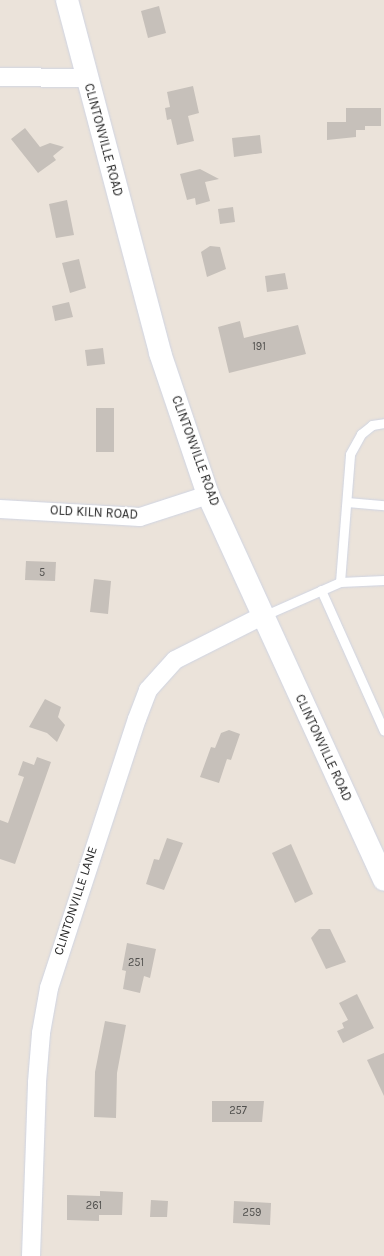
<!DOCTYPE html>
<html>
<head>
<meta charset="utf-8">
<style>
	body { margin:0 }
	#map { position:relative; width:384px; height:1256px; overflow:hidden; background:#ebe3da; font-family:Karla,sans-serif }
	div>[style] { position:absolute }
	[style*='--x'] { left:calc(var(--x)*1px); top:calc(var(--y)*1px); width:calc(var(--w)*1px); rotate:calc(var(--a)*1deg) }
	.building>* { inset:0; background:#c6c0ba }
	.roads { filter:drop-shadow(0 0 1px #cfd4e2) drop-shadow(0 0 1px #cfd4e2) }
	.service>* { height:9px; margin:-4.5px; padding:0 4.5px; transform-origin:4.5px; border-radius:4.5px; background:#fff }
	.minor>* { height:18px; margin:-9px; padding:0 9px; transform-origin:9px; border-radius:9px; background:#fff }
	.secondary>* { height:22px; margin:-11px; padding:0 11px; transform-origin:11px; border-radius:11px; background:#fff }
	span { translate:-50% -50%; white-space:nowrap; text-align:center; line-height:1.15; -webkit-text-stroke:3.5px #fff; paint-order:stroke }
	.number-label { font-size:11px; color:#504f4d }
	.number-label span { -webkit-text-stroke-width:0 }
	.street-label { font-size:13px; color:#292929 }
</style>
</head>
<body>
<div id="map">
	<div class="building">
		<i style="clip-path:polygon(159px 6px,166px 33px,148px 38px,141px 11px)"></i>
		<i style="clip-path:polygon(193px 86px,199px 113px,188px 116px,194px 141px,177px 145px,171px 119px,167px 120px,165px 108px,170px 107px,167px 92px)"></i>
		<i style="clip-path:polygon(346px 108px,381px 108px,381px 126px,365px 126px,365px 130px,356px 130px,356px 137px,327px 140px,327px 122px,346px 122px)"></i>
		<i style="clip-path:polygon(25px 128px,40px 147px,50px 143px,64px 147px,53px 156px,56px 160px,38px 173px,11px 139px)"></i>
		<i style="clip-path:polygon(260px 135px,262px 153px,234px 157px,232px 138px)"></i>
		<i style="clip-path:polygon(200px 169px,219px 179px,205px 182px,210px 201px,196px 205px,195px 198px,187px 200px,180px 174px)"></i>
		<i style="clip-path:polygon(67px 200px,74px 235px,56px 238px,49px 204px)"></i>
		<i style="clip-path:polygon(233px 207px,235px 222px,220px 224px,218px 209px)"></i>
		<i style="clip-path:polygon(210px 246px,220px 247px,226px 269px,207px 277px,201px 252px)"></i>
		<i style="clip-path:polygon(79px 259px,86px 288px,70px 293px,62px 263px)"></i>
		<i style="clip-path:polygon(285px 273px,288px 289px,267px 292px,265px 276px)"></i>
		<i style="clip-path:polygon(69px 302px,73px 317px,55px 321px,52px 306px)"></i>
		<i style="clip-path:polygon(240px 321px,244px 338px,298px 325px,306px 354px,229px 373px,218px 327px)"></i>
		<i style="clip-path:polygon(103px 348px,105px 364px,87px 366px,85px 350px)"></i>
		<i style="clip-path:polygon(96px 408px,114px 408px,114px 452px,96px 452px)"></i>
		<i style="clip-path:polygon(26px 561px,56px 562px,55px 581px,25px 580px)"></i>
		<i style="clip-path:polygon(94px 579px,111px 581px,108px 614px,90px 612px)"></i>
		<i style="clip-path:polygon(45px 699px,61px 707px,58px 717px,65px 725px,57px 742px,47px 733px,29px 727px)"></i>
		<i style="clip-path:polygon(229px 730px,240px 734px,231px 760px,227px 759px,219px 783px,200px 777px,211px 747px,215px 748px,221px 733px)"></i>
		<i style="clip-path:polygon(37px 757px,51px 762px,15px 864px,0 859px,0 820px,8px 823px,24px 777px,18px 775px,23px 761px,34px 765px)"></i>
		<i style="clip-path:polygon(167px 838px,183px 843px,164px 890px,146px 884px,154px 859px,159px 860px)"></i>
		<i style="clip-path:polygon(291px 844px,313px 894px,295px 903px,272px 853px)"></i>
		<i style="clip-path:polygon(319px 929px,330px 929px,346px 962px,326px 969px,311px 938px)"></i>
		<i style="clip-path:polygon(127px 943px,156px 949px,150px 978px,144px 976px,140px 993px,123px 989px,126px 971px,122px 970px)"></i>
		<i style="clip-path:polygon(357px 994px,374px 1028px,343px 1043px,337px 1031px,344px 1028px,342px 1023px,348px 1020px,339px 1003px)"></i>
		<i style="clip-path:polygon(105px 1021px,126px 1025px,117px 1073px,116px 1118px,94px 1117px,95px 1072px)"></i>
		<i style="clip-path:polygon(384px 1053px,384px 1096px,367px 1060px)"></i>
		<i style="clip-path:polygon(212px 1101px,264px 1101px,262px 1122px,212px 1122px)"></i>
		<i style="clip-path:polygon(100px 1191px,123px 1192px,122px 1215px,99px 1215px,99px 1221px,67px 1220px,67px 1195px,100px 1196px)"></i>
		<i style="clip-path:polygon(151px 1200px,168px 1201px,167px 1217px,150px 1217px)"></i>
		<i style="clip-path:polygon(234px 1201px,271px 1203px,270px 1225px,233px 1223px)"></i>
	</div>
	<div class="roads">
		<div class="service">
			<i style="--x:347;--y:502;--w:37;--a:5"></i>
			<i style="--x:340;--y:582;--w:44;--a:-2.6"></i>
			<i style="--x:321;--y:590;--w:154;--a:65.9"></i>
			<i style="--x:263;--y:616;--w:84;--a:-23.8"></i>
			<i style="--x:340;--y:582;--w:128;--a:-85.5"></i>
			<i style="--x:350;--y:454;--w:23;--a:-61"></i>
			<i style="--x:361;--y:434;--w:14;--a:-39"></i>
			<i style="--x:372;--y:425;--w:12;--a:-9"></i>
		</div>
		<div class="minor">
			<i style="--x:0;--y:77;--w:87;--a:0.7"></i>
			<i style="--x:0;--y:509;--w:140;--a:3.3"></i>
			<i style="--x:140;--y:517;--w:71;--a:-17.9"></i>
			<i style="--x:31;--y:1256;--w:174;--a:-88"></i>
			<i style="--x:37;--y:1082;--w:49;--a:-85.3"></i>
			<i style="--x:41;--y:1033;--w:46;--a:-79.9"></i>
			<i style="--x:49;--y:988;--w:283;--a:-71.9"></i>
			<i style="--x:137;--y:719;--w:31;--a:-69"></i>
			<i style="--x:148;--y:690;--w:40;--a:-48"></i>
			<i style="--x:175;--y:660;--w:97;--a:-26.8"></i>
		</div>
		<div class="secondary">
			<i style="--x:67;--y:0;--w:365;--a:75.2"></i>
			<i style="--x:160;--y:353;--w:150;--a:71.3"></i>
			<i style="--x:208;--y:495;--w:423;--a:65.4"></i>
		</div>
	</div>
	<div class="number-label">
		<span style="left:259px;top:347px">191</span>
		<span style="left:42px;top:573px">5</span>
		<span style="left:136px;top:963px">251</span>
		<span style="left:238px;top:1111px">257</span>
		<span style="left:94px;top:1206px">261</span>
		<span style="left:252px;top:1213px">259</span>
	</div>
	<div class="street-label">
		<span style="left:103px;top:140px;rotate:75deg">CLINTONVILLE ROAD</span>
		<span style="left:195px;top:451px;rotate:70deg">CLINTONVILLE ROAD</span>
		<span style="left:94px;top:513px;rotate:3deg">OLD KILN ROAD</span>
		<span style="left:323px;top:748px;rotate:65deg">CLINTONVILLE ROAD</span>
		<span style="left:76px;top:901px;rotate:-72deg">CLINTONVILLE LANE</span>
	</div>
</div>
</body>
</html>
